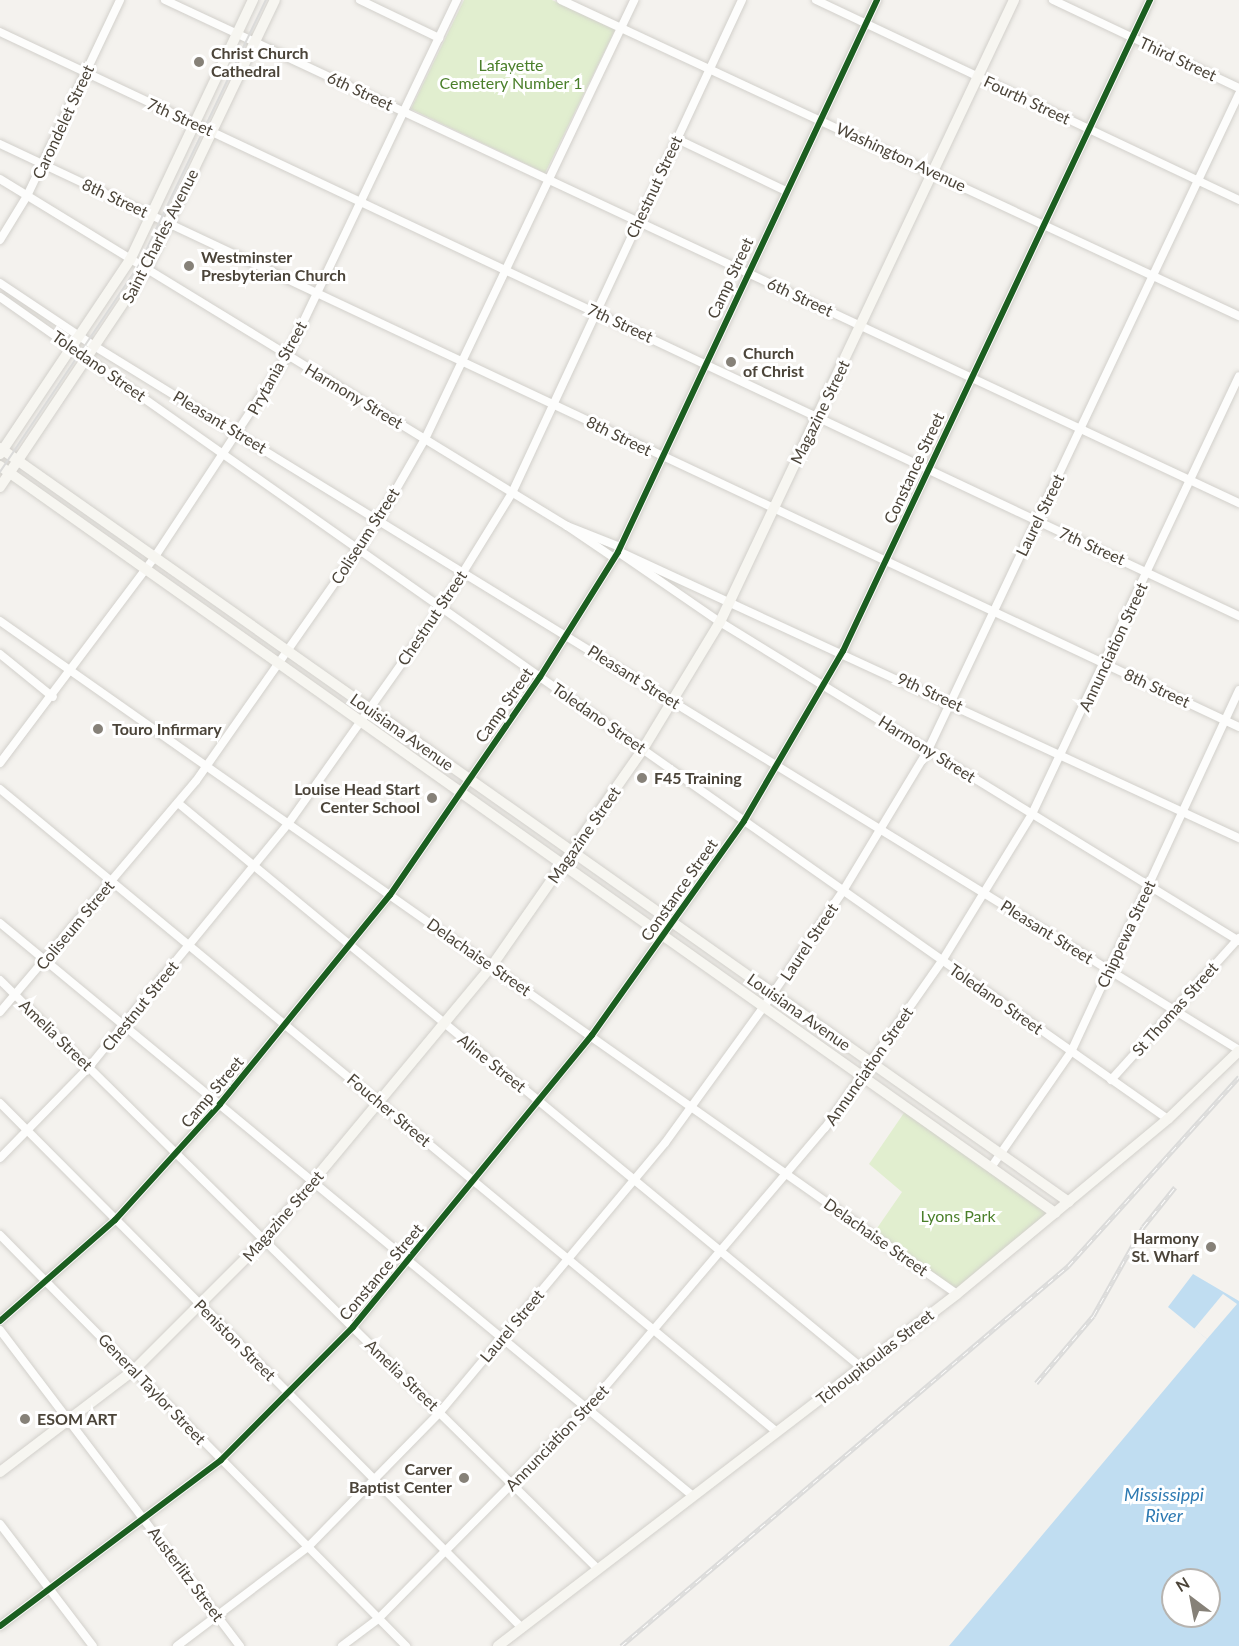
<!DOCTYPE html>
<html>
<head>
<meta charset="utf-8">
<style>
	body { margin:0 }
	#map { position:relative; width:1239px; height:1646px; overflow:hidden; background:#f4f2ee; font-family:Lato,sans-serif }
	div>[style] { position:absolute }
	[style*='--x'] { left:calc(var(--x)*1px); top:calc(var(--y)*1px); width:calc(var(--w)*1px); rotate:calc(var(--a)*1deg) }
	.green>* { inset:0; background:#e1eecf }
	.water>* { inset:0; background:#c0ddf1 }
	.pier>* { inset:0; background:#f4f2ee }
	.roads { filter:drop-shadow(0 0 2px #d2d0cb) drop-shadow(0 0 2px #d2d0cb) }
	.street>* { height:8px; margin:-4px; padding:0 4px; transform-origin:4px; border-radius:4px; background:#fdfdfc }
	.secondary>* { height:10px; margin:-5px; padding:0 5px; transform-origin:5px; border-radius:5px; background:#f7f6f1 }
	.tram>* { height:1.5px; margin:-0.75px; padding:0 0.75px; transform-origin:0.75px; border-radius:0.75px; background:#dbdbda }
	.rail>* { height:4.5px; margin-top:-2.25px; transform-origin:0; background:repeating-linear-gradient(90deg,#fff 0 7px,#dbdbda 0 14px); box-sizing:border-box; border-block:2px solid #dbdbda }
	.cycleway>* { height:6px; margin:-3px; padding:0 3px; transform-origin:3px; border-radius:3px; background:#1b5e20 }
	.dots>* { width:16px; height:16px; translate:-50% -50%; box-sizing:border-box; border:3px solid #fff; border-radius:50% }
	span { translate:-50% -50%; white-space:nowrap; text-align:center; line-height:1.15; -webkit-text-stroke:6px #fff; paint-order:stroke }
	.poi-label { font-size:16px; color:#4b4439; font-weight:700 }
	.left { translate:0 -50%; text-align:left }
	.right { translate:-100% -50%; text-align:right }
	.street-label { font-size:16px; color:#4b4439 }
	.park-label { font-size:16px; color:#4a7f2a }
	.water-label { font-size:18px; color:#2e7ab2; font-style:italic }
	.north { position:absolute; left:1161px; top:1568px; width:60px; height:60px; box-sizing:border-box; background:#fff; border:2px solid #b7b4b0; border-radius:50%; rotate:328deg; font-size:16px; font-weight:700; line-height:24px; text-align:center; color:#4b4439 }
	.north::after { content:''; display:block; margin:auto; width:21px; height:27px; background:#868178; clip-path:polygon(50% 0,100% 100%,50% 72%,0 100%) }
</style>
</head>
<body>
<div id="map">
	<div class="green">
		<i style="clip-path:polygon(464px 0,552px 0,615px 30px,545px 173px,411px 109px)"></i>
		<i style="clip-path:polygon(908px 1107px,1055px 1213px,957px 1294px,873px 1234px,902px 1192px,869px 1164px)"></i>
	</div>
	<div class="water">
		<i style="clip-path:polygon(evenodd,1193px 1274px,1239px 1301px,1239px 1646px,949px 1646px,1207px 1339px,1168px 1307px,1193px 1274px,1173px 1580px,1209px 1580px,1209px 1616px,1173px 1616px,1173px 1580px)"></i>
	</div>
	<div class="pier">
		<i style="clip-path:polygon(1223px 1294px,1237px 1304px,1207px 1339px,1194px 1329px)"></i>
	</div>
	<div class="roads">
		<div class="street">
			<i style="--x:165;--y:0;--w:1186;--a:25.1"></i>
			<i style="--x:360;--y:0;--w:88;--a:25.7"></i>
			<i style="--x:561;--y:0;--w:748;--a:24.99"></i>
			<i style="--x:816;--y:0;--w:468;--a:25.3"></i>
			<i style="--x:1053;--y:0;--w:206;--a:25.3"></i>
			<i style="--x:0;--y:32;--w:1370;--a:25.24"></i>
			<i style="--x:677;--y:139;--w:121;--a:25.5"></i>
			<i style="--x:0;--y:144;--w:1369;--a:25.2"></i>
			<i style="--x:0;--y:179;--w:665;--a:31.47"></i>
			<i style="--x:567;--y:526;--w:57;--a:21.6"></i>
			<i style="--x:0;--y:240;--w:52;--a:-58.5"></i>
			<i style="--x:27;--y:196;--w:217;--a:-64.6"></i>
			<i style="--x:0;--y:283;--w:110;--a:33.8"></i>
			<i style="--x:91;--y:344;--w:1348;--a:31.59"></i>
			<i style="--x:0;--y:297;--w:1428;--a:35.14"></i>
			<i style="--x:567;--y:526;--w:57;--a:34.2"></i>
			<i style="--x:618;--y:552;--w:124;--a:34.5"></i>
			<i style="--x:720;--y:622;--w:609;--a:31.58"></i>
			<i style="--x:620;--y:552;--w:682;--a:24.8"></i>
			<i style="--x:0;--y:621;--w:1170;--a:35.12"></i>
			<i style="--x:0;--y:654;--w:68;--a:39.1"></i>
			<i style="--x:0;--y:763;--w:256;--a:-53.1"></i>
			<i style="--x:154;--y:558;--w:242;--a:-56.6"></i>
			<i style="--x:287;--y:356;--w:395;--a:-64.5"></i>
			<i style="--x:0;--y:789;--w:1009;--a:39.61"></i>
			<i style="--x:178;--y:803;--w:887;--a:39.56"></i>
			<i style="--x:0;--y:923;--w:899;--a:39.59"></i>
			<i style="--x:0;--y:980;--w:839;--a:44.57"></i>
			<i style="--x:0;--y:1012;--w:303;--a:-49.7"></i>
			<i style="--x:196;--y:781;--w:317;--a:-55"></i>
			<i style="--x:378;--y:521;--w:95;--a:-60.2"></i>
			<i style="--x:425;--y:439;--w:486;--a:-64.5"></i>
			<i style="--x:1111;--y:1080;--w:191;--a:-48"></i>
			<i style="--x:0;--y:1103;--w:740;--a:45.16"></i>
			<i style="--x:0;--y:1158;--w:127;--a:-45.6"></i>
			<i style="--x:89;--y:1067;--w:314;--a:-50.7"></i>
			<i style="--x:288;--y:824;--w:265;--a:-54.7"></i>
			<i style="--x:441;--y:608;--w:135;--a:-58.3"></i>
			<i style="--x:512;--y:493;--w:544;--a:-64.99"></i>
			<i style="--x:992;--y:1166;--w:139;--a:-55.3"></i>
			<i style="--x:1071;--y:1052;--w:399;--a:-65.1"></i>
			<i style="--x:0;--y:1235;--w:578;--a:45.35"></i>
			<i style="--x:0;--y:1321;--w:153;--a:-41.3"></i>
			<i style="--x:115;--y:1220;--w:156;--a:-47.8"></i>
			<i style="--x:220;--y:1104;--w:269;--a:-50.9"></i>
			<i style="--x:390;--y:895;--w:265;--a:-55.5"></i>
			<i style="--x:540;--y:677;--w:147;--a:-58"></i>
			<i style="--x:618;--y:552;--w:610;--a:-64.86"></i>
			<i style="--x:0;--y:1330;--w:397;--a:52.8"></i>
			<i style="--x:0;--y:1524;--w:153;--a:52.7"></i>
			<i style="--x:0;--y:1626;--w:276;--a:-36.9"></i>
			<i style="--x:221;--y:1460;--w:187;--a:-45.2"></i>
			<i style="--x:353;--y:1327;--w:377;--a:-50.7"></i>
			<i style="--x:592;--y:1035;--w:262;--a:-54.6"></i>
			<i style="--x:744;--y:821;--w:197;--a:-59.8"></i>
			<i style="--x:843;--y:651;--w:720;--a:-64.75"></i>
			<i style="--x:177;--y:1646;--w:164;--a:-37.1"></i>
			<i style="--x:308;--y:1547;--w:189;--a:-45.6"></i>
			<i style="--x:440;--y:1412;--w:351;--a:-50.1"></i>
			<i style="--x:665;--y:1143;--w:170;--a:-54.1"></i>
			<i style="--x:765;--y:1005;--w:138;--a:-55.6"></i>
			<i style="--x:843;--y:891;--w:165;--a:-58.9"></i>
			<i style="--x:928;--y:750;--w:726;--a:-64.64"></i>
			<i style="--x:342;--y:1646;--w:45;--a:-36.9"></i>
			<i style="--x:378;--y:1619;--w:298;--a:-45.3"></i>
			<i style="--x:588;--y:1407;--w:366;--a:-49.7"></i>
			<i style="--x:825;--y:1128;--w:204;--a:-55"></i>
			<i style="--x:942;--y:961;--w:172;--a:-58.5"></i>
			<i style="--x:1032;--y:814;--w:484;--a:-64.7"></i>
		</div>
		<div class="secondary">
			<i style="--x:0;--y:448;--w:1308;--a:35.2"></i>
			<i style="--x:0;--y:454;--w:234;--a:-56.2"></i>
			<i style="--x:130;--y:260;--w:288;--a:-64.7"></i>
			<i style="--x:0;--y:466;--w:1293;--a:35.3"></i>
			<i style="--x:0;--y:487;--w:262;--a:-56.2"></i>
			<i style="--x:146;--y:269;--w:298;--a:-64.4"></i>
			<i style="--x:0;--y:1472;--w:168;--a:-37.3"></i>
			<i style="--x:134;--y:1370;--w:185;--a:-45"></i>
			<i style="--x:265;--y:1239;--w:354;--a:-50.3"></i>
			<i style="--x:491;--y:967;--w:266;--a:-55.1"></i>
			<i style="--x:643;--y:749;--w:149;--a:-58.8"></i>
			<i style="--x:720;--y:622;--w:688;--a:-64.7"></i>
			<i style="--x:498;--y:1646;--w:578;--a:-37.48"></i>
			<i style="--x:957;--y:1294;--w:274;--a:-39.7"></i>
			<i style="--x:1168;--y:1119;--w:98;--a:-43.8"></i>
		</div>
	</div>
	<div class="tram">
		<i style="--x:0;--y:472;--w:249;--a:-56.1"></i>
		<i style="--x:139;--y:265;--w:294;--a:-64.4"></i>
	</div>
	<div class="rail">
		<i style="--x:1036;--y:1383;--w:88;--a:-49.6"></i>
		<i style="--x:1093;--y:1316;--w:102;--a:-60.7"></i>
		<i style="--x:1143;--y:1227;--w:51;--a:-51.3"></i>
		<i style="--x:621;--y:1646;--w:587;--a:-40.37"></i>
		<i style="--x:1068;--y:1266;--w:255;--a:-47.9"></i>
	</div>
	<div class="cycleway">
		<i style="--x:0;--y:1321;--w:153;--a:-41.3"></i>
		<i style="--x:115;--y:1220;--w:156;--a:-47.8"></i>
		<i style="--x:220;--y:1104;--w:269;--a:-50.9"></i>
		<i style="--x:390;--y:895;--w:265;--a:-55.5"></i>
		<i style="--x:540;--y:677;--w:147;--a:-58"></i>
		<i style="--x:618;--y:552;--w:610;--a:-64.86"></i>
		<i style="--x:0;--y:1626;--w:276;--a:-36.9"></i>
		<i style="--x:221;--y:1460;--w:187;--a:-45.2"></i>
		<i style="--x:353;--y:1327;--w:377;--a:-50.7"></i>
		<i style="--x:592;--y:1035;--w:262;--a:-54.6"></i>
		<i style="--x:744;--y:821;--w:197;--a:-59.8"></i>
		<i style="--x:843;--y:651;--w:720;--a:-64.75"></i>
	</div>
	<div class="dots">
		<i style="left:199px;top:62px;background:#868178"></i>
		<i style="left:189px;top:266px;background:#868178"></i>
		<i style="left:731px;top:362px;background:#868178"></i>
		<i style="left:98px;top:729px;background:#868178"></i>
		<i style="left:642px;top:778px;background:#868178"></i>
		<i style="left:432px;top:798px;background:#868178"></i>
		<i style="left:1211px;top:1247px;background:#868178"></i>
		<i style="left:25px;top:1419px;background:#868178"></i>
		<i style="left:464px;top:1478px;background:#868178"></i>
	</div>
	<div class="poi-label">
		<span class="left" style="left:211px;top:62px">Christ Church<br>Cathedral</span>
		<span class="left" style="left:201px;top:266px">Westminster<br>Presbyterian Church</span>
		<span class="left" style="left:743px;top:362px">Church<br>of Christ</span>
		<span class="left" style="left:112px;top:729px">Touro Infirmary</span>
		<span class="left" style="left:654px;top:778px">F45 Training</span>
		<span class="right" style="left:420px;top:798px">Louise Head Start<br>Center School</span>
		<span class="right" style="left:1199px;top:1247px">Harmony<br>St. Wharf</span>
		<span class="left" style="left:37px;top:1419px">ESOM ART</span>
		<span class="right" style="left:452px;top:1478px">Carver<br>Baptist Center</span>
	</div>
	<div class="street-label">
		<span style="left:1178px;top:59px;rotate:25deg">Third Street</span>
		<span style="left:360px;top:91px;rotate:25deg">6th Street</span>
		<span style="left:1027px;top:100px;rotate:25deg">Fourth Street</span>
		<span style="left:180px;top:117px;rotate:24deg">7th Street</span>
		<span style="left:63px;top:122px;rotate:-65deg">Carondelet Street</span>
		<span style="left:901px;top:157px;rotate:25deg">Washington Avenue</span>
		<span style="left:654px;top:187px;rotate:-65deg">Chestnut Street</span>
		<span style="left:115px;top:198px;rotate:25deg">8th Street</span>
		<span style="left:160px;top:236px;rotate:-63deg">Saint Charles Avenue</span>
		<span style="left:730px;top:278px;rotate:-65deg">Camp Street</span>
		<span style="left:800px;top:297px;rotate:25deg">6th Street</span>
		<span style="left:620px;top:323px;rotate:25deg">7th Street</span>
		<span style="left:99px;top:366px;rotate:35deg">Toledano Street</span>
		<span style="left:277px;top:368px;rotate:-61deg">Prytania Street</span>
		<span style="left:354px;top:396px;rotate:31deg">Harmony Street</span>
		<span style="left:820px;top:412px;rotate:-64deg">Magazine Street</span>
		<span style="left:220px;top:422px;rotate:31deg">Pleasant Street</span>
		<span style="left:619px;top:436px;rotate:26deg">8th Street</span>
		<span style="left:914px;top:468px;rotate:-65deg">Constance Street</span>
		<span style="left:1040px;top:515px;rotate:-64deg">Laurel Street</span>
		<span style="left:365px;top:536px;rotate:-57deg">Coliseum Street</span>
		<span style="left:1092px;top:546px;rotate:24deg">7th Street</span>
		<span style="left:432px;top:618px;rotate:-56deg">Chestnut Street</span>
		<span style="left:1113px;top:647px;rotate:-65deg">Annunciation Street</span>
		<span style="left:634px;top:677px;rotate:32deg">Pleasant Street</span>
		<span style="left:1157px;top:688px;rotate:25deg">8th Street</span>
		<span style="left:930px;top:692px;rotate:25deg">9th Street</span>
		<span style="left:504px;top:705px;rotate:-55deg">Camp Street</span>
		<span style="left:599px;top:718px;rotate:35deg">Toledano Street</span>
		<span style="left:402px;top:732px;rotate:35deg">Louisiana Avenue</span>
		<span style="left:927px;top:749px;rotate:32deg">Harmony Street</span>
		<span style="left:584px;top:835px;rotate:-55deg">Magazine Street</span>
		<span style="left:679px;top:890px;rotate:-55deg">Constance Street</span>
		<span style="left:75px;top:925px;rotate:-50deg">Coliseum Street</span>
		<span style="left:1047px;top:932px;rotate:32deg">Pleasant Street</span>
		<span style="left:1126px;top:934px;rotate:-65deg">Chippewa Street</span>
		<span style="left:809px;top:942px;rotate:-56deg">Laurel Street</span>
		<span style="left:479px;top:957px;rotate:35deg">Delachaise Street</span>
		<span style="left:996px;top:999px;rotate:35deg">Toledano Street</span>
		<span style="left:140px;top:1006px;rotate:-51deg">Chestnut Street</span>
		<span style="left:1175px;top:1009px;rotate:-48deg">St Thomas Street</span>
		<span style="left:799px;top:1012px;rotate:35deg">Louisiana Avenue</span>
		<span style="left:56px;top:1035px;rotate:44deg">Amelia Street</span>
		<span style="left:492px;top:1063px;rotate:39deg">Aline Street</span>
		<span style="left:869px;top:1066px;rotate:-55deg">Annunciation Street</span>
		<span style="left:212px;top:1092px;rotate:-50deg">Camp Street</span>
		<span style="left:389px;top:1110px;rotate:40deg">Foucher Street</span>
		<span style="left:283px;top:1216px;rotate:-49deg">Magazine Street</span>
		<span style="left:876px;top:1237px;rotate:35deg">Delachaise Street</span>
		<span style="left:381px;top:1272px;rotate:-50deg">Constance Street</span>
		<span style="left:512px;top:1326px;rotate:-50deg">Laurel Street</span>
		<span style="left:235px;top:1340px;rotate:45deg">Peniston Street</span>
		<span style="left:875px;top:1357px;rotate:-38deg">Tchoupitoulas Street</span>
		<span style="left:402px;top:1375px;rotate:44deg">Amelia Street</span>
		<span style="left:152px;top:1389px;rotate:46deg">General Taylor Street</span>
		<span style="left:557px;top:1438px;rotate:-46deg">Annunciation Street</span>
		<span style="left:186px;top:1574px;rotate:53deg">Austerlitz Street</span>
	</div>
	<div class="park-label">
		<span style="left:511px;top:74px">Lafayette<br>Cemetery Number 1</span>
		<span style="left:958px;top:1216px">Lyons Park</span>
	</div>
	<div class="water-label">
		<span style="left:1164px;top:1505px">Mississippi<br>River</span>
	</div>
	<div class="north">N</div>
</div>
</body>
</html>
